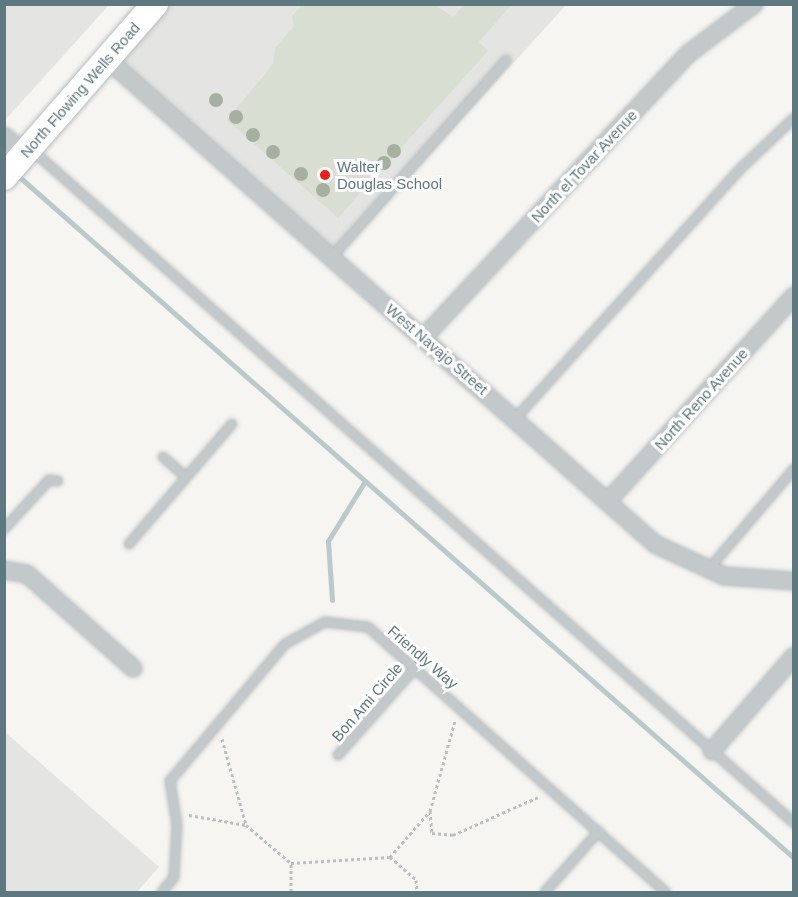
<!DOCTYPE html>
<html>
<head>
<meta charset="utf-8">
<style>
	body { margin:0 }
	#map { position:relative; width:798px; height:897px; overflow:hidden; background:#f6f5f2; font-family:Arial,sans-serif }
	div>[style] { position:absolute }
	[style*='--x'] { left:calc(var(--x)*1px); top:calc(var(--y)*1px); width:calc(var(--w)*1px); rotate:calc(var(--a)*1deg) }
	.built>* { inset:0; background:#e4e5e3 }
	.green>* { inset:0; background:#d9ded2 }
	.stream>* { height:5px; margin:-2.5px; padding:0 2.5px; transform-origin:2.5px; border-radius:2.5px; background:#b9cacb }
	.path>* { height:3px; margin-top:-1.5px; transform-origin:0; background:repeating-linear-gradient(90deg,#bcc0c1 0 3px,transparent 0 6px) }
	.roads { filter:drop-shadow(0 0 2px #b6bcbe) drop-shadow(0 0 2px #b6bcbe) }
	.lane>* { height:8px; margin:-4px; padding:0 4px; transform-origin:4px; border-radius:4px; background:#c3c9cb }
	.street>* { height:16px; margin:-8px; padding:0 8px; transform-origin:8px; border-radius:8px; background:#c3c9cb }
	.primary>* { height:26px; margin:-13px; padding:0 13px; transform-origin:13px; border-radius:13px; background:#fff }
	.trees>* { width:14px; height:14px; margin:-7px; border-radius:50%; background:#a7b0a0 }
	.dots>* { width:16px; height:16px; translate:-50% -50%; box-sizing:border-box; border:3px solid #fff; border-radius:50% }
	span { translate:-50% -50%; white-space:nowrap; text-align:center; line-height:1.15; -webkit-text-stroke:6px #fff; paint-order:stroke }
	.street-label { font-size:15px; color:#5e7880 }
	.poi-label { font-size:15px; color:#5e7880 }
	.left { translate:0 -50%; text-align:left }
	.frame { position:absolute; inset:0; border:6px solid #5e7880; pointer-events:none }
</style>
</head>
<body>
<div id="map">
	<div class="built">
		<i style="clip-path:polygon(5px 4px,109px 5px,7px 118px,4px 116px)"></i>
		<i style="clip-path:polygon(156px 5px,566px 5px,335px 260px,107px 59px)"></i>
		<i style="clip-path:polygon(5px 732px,159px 867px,137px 892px,5px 892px)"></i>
	</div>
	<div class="green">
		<i style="clip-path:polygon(302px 5px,435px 5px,453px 17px,464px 5px,511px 5px,479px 42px,488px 51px,338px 218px,227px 120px,273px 64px,275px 48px,294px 26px,292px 16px)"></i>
	</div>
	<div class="stream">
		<i style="--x:16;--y:174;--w:1036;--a:41.32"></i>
		<i style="--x:332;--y:600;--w:59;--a:-93.9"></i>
		<i style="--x:328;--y:541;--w:70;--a:-58.3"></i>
	</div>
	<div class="path">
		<i style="--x:222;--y:739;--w:89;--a:74.4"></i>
		<i style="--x:246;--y:825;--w:59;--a:40.2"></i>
		<i style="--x:430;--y:811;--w:22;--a:85"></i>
		<i style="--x:432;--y:833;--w:21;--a:5"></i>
		<i style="--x:453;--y:835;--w:93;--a:-24.1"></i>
		<i style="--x:189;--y:815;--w:58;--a:10"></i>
		<i style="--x:390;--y:857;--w:61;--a:-49"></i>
		<i style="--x:430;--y:811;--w:93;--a:-74.5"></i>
		<i style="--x:291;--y:892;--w:29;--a:-90"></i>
		<i style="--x:291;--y:863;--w:99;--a:-3.5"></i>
		<i style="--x:390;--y:857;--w:35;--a:41"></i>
		<i style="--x:416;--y:880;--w:12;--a:85"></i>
	</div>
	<div class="roads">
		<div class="lane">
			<i style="--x:32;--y:150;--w:1017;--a:41.45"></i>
			<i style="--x:332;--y:257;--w:263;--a:-48.5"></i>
			<i style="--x:515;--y:419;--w:334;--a:-48"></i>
			<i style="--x:738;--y:171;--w:77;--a:-43.4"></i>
			<i style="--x:163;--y:457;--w:30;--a:41"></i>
			<i style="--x:4;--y:529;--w:67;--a:-47.4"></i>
			<i style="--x:49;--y:480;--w:9;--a:6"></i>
			<i style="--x:129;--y:544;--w:158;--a:-49.4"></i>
			<i style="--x:708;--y:570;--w:133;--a:-49.6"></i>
			<i style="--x:338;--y:755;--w:118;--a:-48.4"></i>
			<i style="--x:162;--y:892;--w:19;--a:-51"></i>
			<i style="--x:174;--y:877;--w:52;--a:-86.7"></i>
			<i style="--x:177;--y:825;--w:45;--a:-99"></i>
			<i style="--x:170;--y:781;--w:179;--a:-50"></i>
			<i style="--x:285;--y:644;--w:46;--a:-28.8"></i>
			<i style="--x:325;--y:622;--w:43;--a:6.6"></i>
			<i style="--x:368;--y:627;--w:398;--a:41.7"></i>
			<i style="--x:545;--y:892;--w:81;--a:-48.5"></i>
		</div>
		<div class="street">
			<i style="--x:107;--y:59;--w:732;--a:41.51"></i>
			<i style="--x:655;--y:544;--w:76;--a:24.9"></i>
			<i style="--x:724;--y:576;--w:70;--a:4.1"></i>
			<i style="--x:4;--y:136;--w:26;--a:40"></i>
			<i style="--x:424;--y:337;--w:387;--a:-47"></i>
			<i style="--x:688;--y:54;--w:83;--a:-37.1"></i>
			<i style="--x:608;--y:501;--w:277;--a:-47.8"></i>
			<i style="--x:4;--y:570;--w:23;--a:10"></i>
			<i style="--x:27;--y:574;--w:142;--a:41.6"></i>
			<i style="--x:712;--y:751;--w:125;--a:-49.2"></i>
		</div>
		<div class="primary">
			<i style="--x:4;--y:177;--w:230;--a:-48.9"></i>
		</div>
	</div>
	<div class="trees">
		<i style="left:216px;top:100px"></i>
		<i style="left:236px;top:117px"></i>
		<i style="left:253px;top:135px"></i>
		<i style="left:394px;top:151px"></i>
		<i style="left:273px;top:152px"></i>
		<i style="left:384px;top:163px"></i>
		<i style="left:301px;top:174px"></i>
		<i style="left:323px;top:190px"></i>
	</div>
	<div class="dots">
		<i style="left:325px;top:175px;background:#f41b14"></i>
	</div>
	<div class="street-label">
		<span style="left:80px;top:90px;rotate:-49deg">North Flowing Wells Road</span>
		<span style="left:584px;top:166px;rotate:-47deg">North el Tovar Avenue</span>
		<span style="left:437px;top:349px;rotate:41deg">West Navajo Street</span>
		<span style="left:701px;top:399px;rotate:-48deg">North Reno Avenue</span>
		<span style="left:423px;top:657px;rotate:41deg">Friendly Way</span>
		<span style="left:367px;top:702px;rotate:-49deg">Bon Ami Circle</span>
	</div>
	<div class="poi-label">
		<span class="left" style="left:337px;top:175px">Walter<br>Douglas School</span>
	</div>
	<div class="frame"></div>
</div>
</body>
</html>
